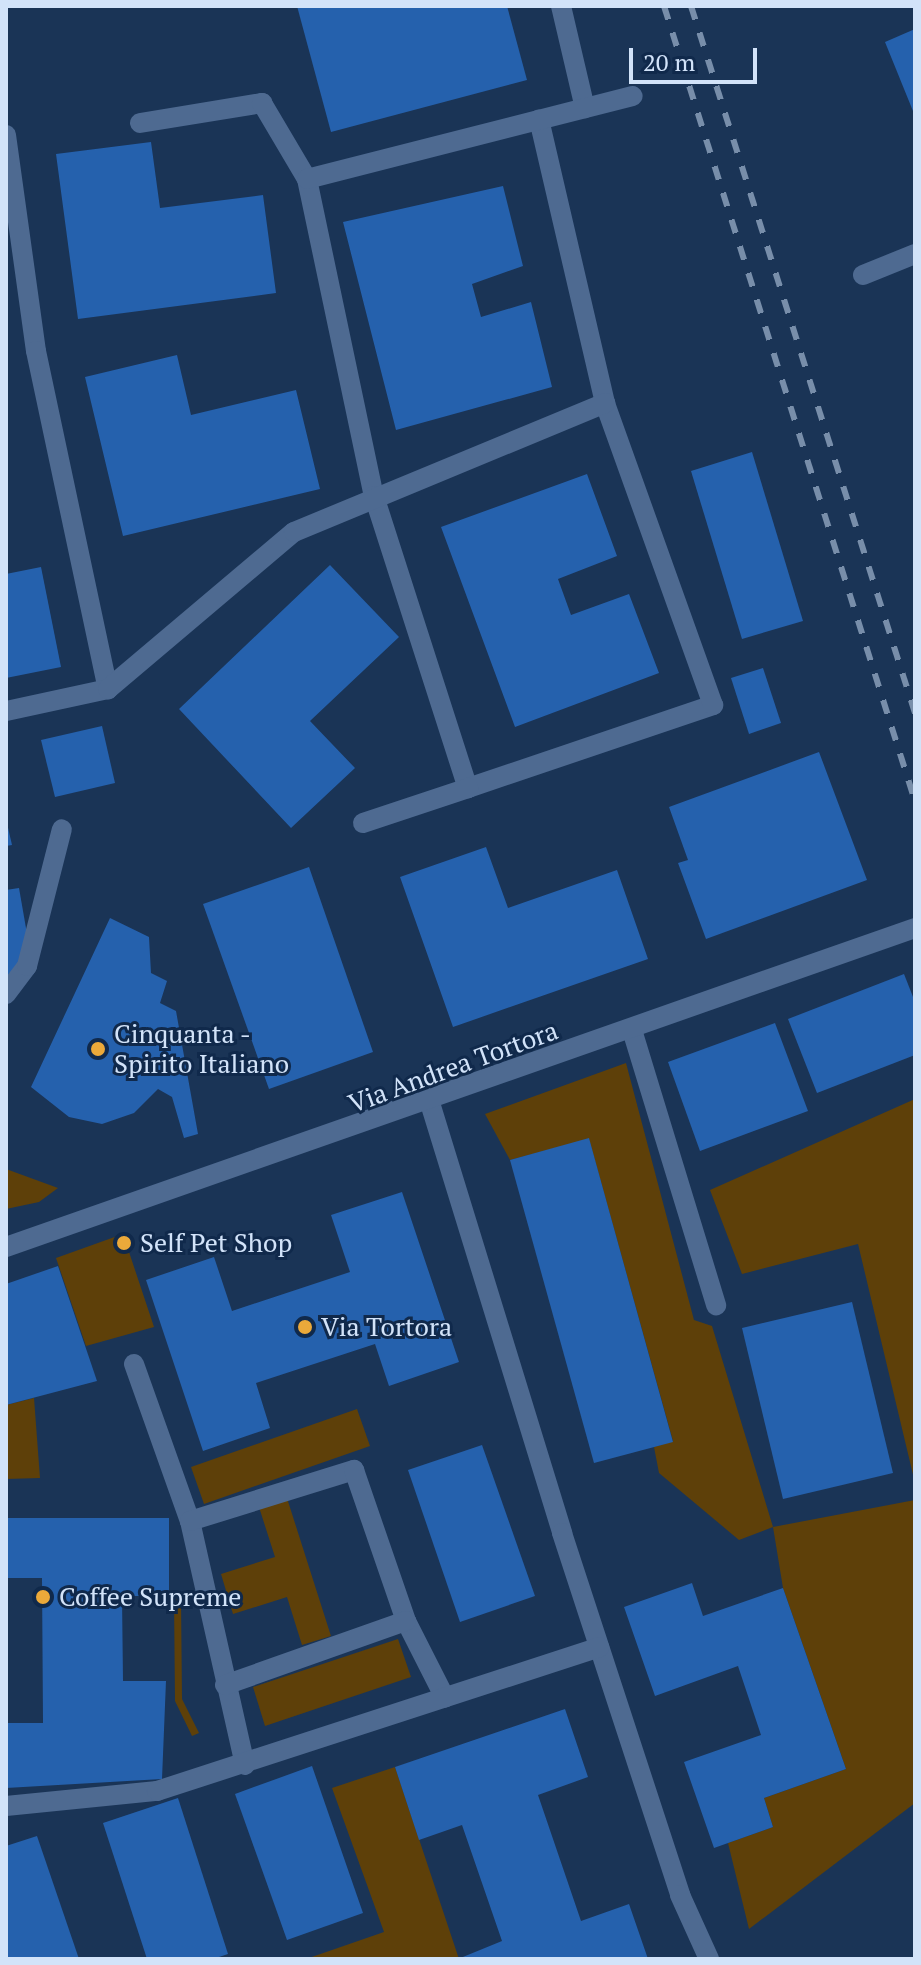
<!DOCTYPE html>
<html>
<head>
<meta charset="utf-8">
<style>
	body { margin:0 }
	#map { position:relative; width:921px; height:1965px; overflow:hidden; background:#1a3456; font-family:"PT Serif",serif }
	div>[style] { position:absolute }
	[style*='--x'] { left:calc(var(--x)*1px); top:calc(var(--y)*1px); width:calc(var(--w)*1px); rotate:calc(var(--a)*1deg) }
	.green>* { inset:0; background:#5e4009 }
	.building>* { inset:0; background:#2561ad }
	.lane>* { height:20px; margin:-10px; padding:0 10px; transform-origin:10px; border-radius:10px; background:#4e6a91 }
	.street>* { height:20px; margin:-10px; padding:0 10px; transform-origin:10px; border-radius:10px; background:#4e6a91 }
	.rail>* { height:6px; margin-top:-3px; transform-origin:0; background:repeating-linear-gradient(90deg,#788eaa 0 14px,transparent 0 28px) }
	.dots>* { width:22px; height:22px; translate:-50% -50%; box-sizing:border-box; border:4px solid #10294b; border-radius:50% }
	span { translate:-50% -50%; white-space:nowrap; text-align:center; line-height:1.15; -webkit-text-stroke:6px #10294b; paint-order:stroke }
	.poi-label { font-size:26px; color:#d2e3f9 }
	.left { translate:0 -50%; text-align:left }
	.street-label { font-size:26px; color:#d2e3f9 }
	.frame { position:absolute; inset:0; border:8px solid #d2e3f9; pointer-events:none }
	.scale { position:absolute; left:629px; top:48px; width:128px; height:36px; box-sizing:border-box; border:4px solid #d2e3f9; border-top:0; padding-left:10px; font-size:24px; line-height:28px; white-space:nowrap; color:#d2e3f9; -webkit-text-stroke:6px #10294b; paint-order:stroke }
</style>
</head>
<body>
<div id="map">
	<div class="green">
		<i style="clip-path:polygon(626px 1063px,694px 1320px,712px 1326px,773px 1527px,915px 1500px,915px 1803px,749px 1929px,728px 1843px,773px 1827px,764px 1798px,846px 1769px,783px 1588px,773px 1527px,739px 1540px,659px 1473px,654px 1447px,673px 1441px,589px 1139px,510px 1160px,485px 1114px)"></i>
		<i style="clip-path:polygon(915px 1099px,915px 1483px,858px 1244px,742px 1274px,710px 1190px)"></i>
		<i style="clip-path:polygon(6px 1169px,58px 1188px,39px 1202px,6px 1209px)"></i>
		<i style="clip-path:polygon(123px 1234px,154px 1327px,86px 1346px,56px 1258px)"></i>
		<i style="clip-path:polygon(34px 1398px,40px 1478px,6px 1479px,6px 1405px)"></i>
		<i style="clip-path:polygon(357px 1409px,370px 1446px,204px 1504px,191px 1467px)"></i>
		<i style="clip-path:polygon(286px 1495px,331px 1636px,302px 1645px,287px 1597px,233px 1614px,221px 1574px,275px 1557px,258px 1504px)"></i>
		<i style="clip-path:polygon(181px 1598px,182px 1699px,199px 1733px,192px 1736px,175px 1701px,174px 1599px)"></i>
		<i style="clip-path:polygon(398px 1639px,411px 1677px,265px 1726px,253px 1687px)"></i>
		<i style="clip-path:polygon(395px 1767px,459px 1959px,306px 1959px,384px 1932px,332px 1788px)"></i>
	</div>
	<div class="building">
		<i style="clip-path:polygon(297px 6px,507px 6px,527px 80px,331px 132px)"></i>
		<i style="clip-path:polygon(915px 29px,915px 116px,885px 42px)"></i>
		<i style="clip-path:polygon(151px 142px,160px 208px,263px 195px,276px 293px,78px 319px,56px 154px)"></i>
		<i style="clip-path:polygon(503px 186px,523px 266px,472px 284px,481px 317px,531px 302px,552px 387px,396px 430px,343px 222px)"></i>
		<i style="clip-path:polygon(177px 355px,191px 415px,296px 390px,320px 489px,123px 536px,85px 377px)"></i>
		<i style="clip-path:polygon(752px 452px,803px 621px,742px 639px,691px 471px)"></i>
		<i style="clip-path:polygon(587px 474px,617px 556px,558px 579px,571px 615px,629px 594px,659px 673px,515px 727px,441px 527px)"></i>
		<i style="clip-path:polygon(330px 565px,399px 637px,310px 721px,355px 768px,291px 828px,179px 709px)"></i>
		<i style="clip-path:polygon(41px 567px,61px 667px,6px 678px,6px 574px)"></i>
		<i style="clip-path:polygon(763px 668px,781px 723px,749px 734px,731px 678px)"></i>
		<i style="clip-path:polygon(102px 726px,115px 783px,55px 797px,41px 740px)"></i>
		<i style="clip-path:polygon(819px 752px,867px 880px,706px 939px,678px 863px,688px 860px,669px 807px)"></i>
		<i style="clip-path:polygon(6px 819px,12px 845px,6px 846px)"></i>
		<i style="clip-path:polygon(486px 847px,508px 908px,617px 870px,648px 959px,453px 1027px,400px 877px)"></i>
		<i style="clip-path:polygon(309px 867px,373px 1052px,269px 1089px,203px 904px)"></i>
		<i style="clip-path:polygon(19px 888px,34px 974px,6px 978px,6px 890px)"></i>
		<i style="clip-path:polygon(110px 918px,149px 937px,151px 973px,167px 981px,160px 1003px,176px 1011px,198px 1134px,184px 1138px,172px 1097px,158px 1089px,134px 1113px,102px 1124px,69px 1117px,31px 1087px)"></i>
		<i style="clip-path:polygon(904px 974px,915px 1002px,915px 1055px,817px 1093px,788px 1019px)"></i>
		<i style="clip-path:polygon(775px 1023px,808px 1111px,700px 1151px,668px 1062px)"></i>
		<i style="clip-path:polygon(589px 1138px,673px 1442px,594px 1463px,510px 1160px)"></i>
		<i style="clip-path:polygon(402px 1192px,459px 1362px,389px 1386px,375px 1344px,256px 1383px,270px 1428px,203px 1451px,146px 1280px,214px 1257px,232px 1311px,350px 1272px,331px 1215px)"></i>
		<i style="clip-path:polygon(58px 1266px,97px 1381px,6px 1405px,6px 1284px)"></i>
		<i style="clip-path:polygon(852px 1302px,893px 1473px,783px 1499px,742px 1328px)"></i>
		<i style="clip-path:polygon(482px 1445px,535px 1596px,460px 1622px,408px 1470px)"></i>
		<i style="clip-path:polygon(6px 1518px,169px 1518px,169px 1596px,122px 1596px,123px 1681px,166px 1681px,162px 1779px,6px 1788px,6px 1723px,43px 1723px,42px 1578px,6px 1578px)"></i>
		<i style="clip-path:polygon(692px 1583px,703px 1616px,783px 1588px,846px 1769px,764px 1798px,773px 1827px,714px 1848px,684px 1762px,761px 1735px,738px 1666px,655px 1696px,624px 1607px)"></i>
		<i style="clip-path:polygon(565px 1709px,588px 1777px,538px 1795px,581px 1921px,629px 1904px,648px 1959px,458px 1959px,502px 1941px,462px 1825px,419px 1840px,395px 1767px)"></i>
		<i style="clip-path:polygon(312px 1766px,363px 1913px,287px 1940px,235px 1794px)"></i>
		<i style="clip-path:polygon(178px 1798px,228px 1954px,213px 1959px,147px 1959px,103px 1823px)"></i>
		<i style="clip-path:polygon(37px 1836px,79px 1959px,6px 1959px,6px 1846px)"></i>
	</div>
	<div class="lane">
		<i style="--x:6;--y:135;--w:218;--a:82.1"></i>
		<i style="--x:36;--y:351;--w:346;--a:78"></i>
		<i style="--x:108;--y:689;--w:104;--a:167.8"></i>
		<i style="--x:6;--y:994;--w:35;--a:-53"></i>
		<i style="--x:27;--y:966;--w:141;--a:-75.7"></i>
	</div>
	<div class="street">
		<i style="--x:561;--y:6;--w:105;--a:76.8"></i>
		<i style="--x:140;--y:123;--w:124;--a:-9.3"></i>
		<i style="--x:262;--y:103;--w:88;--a:59.4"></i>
		<i style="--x:307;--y:179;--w:324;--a:78.1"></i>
		<i style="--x:374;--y:496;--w:307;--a:72.2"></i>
		<i style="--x:468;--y:788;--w:259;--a:-18.7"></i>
		<i style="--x:713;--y:705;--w:321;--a:-109.7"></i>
		<i style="--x:605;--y:403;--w:291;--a:-103.1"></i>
		<i style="--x:307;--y:179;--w:336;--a:-14.3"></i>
		<i style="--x:863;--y:275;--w:56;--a:-22"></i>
		<i style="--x:108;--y:689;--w:243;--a:-40.2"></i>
		<i style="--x:294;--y:532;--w:337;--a:-22.5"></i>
		<i style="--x:363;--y:823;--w:111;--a:-18.4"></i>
		<i style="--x:632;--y:1030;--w:288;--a:73"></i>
		<i style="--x:430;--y:1103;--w:450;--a:72.9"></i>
		<i style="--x:562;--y:1533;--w:381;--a:71.9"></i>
		<i style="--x:680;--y:1895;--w:70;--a:65.6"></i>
		<i style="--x:6;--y:1247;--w:963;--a:-19.34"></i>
		<i style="--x:134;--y:1364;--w:167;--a:70.4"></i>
		<i style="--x:190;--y:1521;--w:250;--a:77.3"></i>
		<i style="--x:190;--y:1521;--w:172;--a:-17.3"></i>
		<i style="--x:354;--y:1470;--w:160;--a:71"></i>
		<i style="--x:406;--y:1621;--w:86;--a:63.1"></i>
		<i style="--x:225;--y:1685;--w:192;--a:-19.5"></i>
		<i style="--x:6;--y:1806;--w:152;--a:-5.7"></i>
		<i style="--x:157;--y:1791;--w:465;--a:-18"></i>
	</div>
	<div class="rail">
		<i style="--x:664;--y:6;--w:834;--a:72.48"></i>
		<i style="--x:691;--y:6;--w:742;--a:72.42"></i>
	</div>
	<div class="dots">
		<i style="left:98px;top:1049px;background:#eba93a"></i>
		<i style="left:124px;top:1243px;background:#eba93a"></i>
		<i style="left:305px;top:1327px;background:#eba93a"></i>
		<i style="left:43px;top:1597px;background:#eba93a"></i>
	</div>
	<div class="poi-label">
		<span class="left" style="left:114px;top:1049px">Cinquanta -<br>Spirito Italiano</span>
		<span class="left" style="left:140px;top:1243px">Self Pet Shop</span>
		<span class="left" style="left:321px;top:1327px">Via Tortora</span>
		<span class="left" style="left:59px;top:1597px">Coffee Supreme</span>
	</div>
	<div class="street-label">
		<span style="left:453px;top:1067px;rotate:-20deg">Via Andrea Tortora</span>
	</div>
	<div class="frame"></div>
	<div class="scale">20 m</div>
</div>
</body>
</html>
